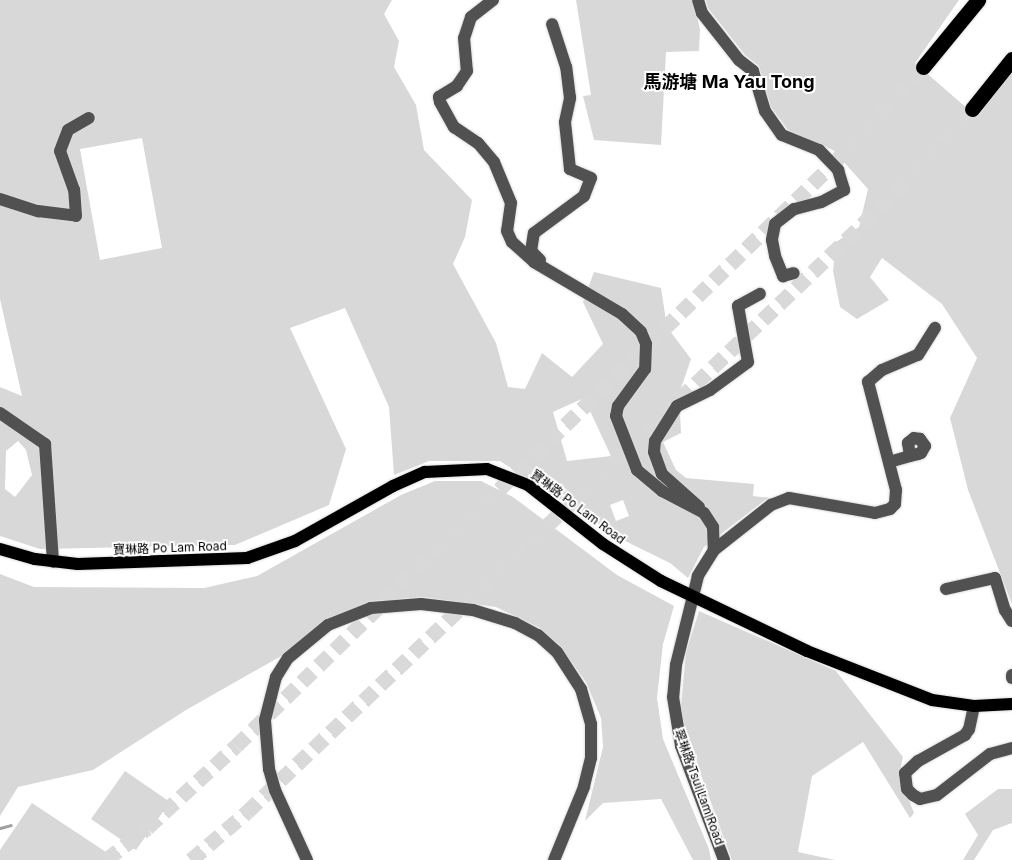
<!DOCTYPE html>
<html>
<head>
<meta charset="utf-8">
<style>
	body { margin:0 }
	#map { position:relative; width:1012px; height:860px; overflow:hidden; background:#fff; font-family:Inter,"Noto Sans TC",sans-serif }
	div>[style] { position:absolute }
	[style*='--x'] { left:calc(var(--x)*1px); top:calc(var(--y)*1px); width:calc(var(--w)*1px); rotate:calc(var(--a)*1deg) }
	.green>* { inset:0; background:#d8d8d8 }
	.stream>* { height:3px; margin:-1.5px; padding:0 1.5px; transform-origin:1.5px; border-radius:1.5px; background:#9f9f9f }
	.highway-tunnel>* { height:15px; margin-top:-7.5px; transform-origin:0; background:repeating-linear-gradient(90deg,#d9d9d9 0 15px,transparent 0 23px) }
	.roads { filter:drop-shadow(0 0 1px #dbdbdb) drop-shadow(0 0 1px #dbdbdb) }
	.minor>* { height:12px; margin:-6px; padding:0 6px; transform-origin:6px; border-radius:6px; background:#515151 }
	.major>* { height:12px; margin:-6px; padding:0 6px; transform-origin:6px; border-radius:6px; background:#000 }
	.highway>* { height:15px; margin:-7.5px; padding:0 7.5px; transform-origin:7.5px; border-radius:7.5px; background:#000 }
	span { translate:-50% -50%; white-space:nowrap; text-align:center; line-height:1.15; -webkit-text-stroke:4px #fff; paint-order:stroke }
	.street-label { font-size:12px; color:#000 }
	.district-label { font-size:18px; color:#000; font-weight:700 }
</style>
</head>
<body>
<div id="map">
	<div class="green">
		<i style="clip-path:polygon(evenodd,0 0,392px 0,384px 14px,399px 41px,394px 67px,416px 105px,424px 150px,472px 200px,465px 237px,453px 264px,496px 343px,508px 387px,525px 389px,542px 353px,572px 377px,603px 344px,583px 302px,594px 272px,661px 288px,667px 327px,691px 359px,679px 394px,681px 433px,663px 442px,676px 470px,686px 478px,754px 484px,753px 496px,772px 498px,765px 500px,704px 547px,688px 578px,670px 563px,625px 541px,500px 461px,429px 461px,394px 475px,389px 407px,345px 308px,290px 328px,346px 449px,329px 505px,235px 545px,40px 549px,0 536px,0 387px,22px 396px,0 299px,0 0,142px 138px,162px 248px,100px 260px,80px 149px,142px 138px,0 0,584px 398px,611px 456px,567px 461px,553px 412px,584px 398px,0 0,18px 441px,26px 450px,32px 475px,15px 497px,5px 489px,6px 451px,18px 441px,0 0,623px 500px,629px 516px,616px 521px,610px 505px,623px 500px)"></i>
		<i style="clip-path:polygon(576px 0,693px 0,700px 29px,699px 51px,666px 52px,661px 145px,594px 140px,583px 96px,591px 95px)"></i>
		<i style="clip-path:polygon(706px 0,959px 0,915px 63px,977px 117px,1012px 72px,1012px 604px,968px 490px,950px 418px,977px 358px,942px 304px,882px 258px,870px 277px,889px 300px,857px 319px,840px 307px,833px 271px,836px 242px,859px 227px,868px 189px,833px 150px,788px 130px,771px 107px,759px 66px,745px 55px,708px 8px)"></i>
		<i style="clip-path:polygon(435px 481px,481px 481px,513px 497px,617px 575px,674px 606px,663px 644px,657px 698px,663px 739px,709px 849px,711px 860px,693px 860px,661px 799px,603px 803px,585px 821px,603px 747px,601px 718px,586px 682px,559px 645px,540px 628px,496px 607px,423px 597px,373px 601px,331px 617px,290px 651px,186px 710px,93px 770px,18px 787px,0 816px,0 574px,34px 587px,204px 588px,257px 576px,401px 495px)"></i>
		<i style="clip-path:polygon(699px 611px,836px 671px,903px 757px,899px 775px,914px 813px,910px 818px,863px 742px,812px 776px,798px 852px,835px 860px,732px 860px,685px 731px,681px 706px,686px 652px)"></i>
		<i style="clip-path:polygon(125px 771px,170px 802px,136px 850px,91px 819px)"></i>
		<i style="clip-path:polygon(998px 789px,1012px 789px,1012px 823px,993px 830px,974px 860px,963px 860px,978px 835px,965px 814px)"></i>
		<i style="clip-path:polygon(32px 803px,118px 860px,0 860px,0 850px)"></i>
	</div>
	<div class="stream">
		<i style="--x:0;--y:828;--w:11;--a:-15"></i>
	</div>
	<div class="highway-tunnel">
		<i style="--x:106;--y:860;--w:52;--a:-38"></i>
		<i style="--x:147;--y:828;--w:121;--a:-42.7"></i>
		<i style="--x:236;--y:746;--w:831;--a:-44.27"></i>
		<i style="--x:831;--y:166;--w:135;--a:-47.1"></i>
		<i style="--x:191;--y:860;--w:74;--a:-40.6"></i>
		<i style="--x:247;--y:812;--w:852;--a:-43.67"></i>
		<i style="--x:863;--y:224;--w:158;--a:-46.5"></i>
	</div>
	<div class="roads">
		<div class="minor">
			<i style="--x:493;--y:0;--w:28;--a:142"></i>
			<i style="--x:471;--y:17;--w:22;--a:108"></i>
			<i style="--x:464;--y:38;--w:33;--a:85"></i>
			<i style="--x:467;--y:71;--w:18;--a:124"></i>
			<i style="--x:457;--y:86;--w:21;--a:149"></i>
			<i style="--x:439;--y:97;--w:5;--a:79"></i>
			<i style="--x:440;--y:102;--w:29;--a:61"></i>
			<i style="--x:454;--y:127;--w:29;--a:34"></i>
			<i style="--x:478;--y:143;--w:25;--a:50"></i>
			<i style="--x:494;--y:162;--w:44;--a:67.5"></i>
			<i style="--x:511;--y:203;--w:28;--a:98"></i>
			<i style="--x:507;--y:231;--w:12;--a:66"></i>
			<i style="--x:512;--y:242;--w:30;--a:42"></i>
			<i style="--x:534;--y:262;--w:102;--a:30.6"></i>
			<i style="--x:622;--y:314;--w:26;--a:43"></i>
			<i style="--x:641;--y:332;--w:13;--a:67"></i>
			<i style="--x:646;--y:344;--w:25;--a:92"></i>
			<i style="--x:645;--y:369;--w:46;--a:126.1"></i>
			<i style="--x:618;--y:406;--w:10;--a:101"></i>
			<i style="--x:616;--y:416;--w:58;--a:68.7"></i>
			<i style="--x:637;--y:470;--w:33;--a:40"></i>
			<i style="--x:662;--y:491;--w:47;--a:27.6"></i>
			<i style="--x:704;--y:513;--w:17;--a:57"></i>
			<i style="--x:713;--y:527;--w:23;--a:88"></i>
			<i style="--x:714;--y:550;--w:31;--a:122"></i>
			<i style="--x:698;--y:576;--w:92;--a:103.9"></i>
			<i style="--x:676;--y:665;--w:32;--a:95"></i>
			<i style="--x:673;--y:697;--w:50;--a:80.7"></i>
			<i style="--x:681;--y:746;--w:122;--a:69.3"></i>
			<i style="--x:698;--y:0;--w:14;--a:73"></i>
			<i style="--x:702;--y:13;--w:60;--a:51.8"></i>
			<i style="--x:739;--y:60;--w:18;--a:38"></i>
			<i style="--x:753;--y:71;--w:42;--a:73.3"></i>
			<i style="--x:765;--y:111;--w:29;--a:55"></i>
			<i style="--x:782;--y:135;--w:40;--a:22"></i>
			<i style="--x:819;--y:150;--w:28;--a:46"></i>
			<i style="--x:838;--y:170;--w:21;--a:73"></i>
			<i style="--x:844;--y:190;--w:26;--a:152"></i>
			<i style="--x:821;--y:202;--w:28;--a:165"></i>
			<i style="--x:794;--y:209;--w:24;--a:142"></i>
			<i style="--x:775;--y:224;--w:16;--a:101"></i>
			<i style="--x:772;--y:240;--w:16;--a:79"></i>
			<i style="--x:775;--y:256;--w:22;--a:68"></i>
			<i style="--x:783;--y:276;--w:11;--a:-15"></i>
			<i style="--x:0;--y:199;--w:40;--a:18"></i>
			<i style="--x:38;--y:211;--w:38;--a:7"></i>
			<i style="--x:76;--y:216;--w:26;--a:-94"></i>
			<i style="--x:74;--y:190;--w:41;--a:-109.7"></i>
			<i style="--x:60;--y:151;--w:22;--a:-69"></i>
			<i style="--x:68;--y:130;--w:24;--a:-30"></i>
			<i style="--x:540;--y:260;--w:13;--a:-135"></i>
			<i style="--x:531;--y:251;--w:18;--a:-81"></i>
			<i style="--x:534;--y:233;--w:62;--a:-36.5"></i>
			<i style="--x:584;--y:196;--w:19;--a:-69"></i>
			<i style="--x:591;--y:178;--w:23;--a:-157"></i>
			<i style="--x:570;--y:169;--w:47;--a:-96.1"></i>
			<i style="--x:565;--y:122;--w:25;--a:-78"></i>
			<i style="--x:570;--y:98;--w:31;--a:-97"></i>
			<i style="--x:566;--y:67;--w:45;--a:-108"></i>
			<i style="--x:0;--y:413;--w:55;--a:34.6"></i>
			<i style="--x:45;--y:444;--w:118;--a:86.1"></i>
			<i style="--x:889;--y:462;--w:22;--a:-16"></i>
			<i style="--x:910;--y:456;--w:8;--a:-14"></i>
			<i style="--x:918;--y:454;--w:3;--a:-18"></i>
			<i style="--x:921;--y:453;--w:8;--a:-60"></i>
			<i style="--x:925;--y:446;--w:9;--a:-126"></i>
			<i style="--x:920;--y:439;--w:6;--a:-171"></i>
			<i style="--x:914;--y:438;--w:8;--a:140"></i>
			<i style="--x:908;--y:443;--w:13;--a:81"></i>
			<i style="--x:699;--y:507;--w:50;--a:-138.3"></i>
			<i style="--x:662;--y:474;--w:23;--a:-110"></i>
			<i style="--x:654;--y:452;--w:11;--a:-85"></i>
			<i style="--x:655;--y:441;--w:41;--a:-57.8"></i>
			<i style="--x:677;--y:406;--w:37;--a:-26"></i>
			<i style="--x:710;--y:390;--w:47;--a:-36.4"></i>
			<i style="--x:748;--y:362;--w:57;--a:-100.1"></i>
			<i style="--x:738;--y:306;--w:25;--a:-29"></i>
			<i style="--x:714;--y:550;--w:73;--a:-38.3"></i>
			<i style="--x:771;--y:505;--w:19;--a:-21"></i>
			<i style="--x:789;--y:498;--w:87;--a:9.9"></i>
			<i style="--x:875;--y:513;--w:16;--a:-15"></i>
			<i style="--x:890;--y:509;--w:7;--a:-45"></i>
			<i style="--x:895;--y:504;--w:14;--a:-86"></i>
			<i style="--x:896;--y:490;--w:112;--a:-104.5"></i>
			<i style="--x:868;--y:382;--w:18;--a:-41"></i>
			<i style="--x:882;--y:370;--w:39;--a:-23"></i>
			<i style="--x:918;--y:355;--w:32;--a:-58"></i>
			<i style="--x:946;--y:589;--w:50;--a:-12.7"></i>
			<i style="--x:995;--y:578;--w:34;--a:73"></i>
			<i style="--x:1005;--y:610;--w:13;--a:58"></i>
			<i style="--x:1012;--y:675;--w:3;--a:90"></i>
			<i style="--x:974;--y:706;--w:24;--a:102"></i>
			<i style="--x:969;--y:729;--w:7;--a:124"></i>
			<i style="--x:965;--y:735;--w:54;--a:151"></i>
			<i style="--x:918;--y:761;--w:18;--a:137"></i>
			<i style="--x:905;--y:773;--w:16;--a:83"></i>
			<i style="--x:907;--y:789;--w:8;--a:45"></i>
			<i style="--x:913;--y:795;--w:8;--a:30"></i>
			<i style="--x:920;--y:799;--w:17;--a:-13"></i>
			<i style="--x:937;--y:795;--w:67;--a:-37.7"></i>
			<i style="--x:990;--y:754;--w:23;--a:-15"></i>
			<i style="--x:307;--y:860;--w:77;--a:-114.6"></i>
			<i style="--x:275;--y:790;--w:22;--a:-106"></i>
			<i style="--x:269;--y:769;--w:49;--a:-94.7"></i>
			<i style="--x:265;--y:720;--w:44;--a:-75.7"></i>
			<i style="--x:276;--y:677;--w:22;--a:-58"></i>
			<i style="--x:288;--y:658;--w:52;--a:-39.5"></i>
			<i style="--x:328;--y:625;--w:46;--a:-21.6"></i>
			<i style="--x:371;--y:608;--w:50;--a:-4.6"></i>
			<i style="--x:421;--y:604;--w:52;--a:6.6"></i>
			<i style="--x:473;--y:610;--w:44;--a:17.2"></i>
			<i style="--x:515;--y:623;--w:26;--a:28"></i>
			<i style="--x:538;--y:635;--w:25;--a:42"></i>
			<i style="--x:557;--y:652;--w:44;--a:57"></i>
			<i style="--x:581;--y:689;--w:36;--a:74"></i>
			<i style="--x:591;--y:724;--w:34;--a:90"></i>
			<i style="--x:591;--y:758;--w:30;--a:104"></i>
			<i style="--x:584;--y:787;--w:79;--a:112.3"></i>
		</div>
		<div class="major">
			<i style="--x:0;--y:549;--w:36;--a:16"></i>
			<i style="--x:35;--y:559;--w:43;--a:6.6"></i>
			<i style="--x:78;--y:564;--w:169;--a:-2"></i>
			<i style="--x:247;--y:558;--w:51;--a:-19.5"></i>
			<i style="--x:295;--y:541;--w:112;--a:-29.3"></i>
			<i style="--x:393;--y:486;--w:35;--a:-24"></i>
			<i style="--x:425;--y:472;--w:62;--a:-2.8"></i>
			<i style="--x:487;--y:469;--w:44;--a:21.3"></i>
			<i style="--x:528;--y:485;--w:95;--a:38.2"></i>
			<i style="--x:603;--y:544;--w:69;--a:32.5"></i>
			<i style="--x:661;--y:581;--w:162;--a:25.6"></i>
			<i style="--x:807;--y:651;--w:134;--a:21.4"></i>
			<i style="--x:932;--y:700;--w:42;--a:8.1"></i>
			<i style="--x:974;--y:706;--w:38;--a:-3"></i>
		</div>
		<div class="highway">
			<i style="--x:923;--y:67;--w:87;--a:-50.6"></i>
			<i style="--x:972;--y:109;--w:64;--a:-51.3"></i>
		</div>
	</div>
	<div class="street-label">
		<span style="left:578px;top:507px;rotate:37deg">寶琳路 Po Lam Road</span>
		<span style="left:170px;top:548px;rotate:-2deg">寶琳路 Po Lam Road</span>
		<span style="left:699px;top:787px;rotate:70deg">翠琳路 Tsui Lam Road</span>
	</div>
	<div class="district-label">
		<span style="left:729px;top:82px">馬游塘 Ma Yau Tong</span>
	</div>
</div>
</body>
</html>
